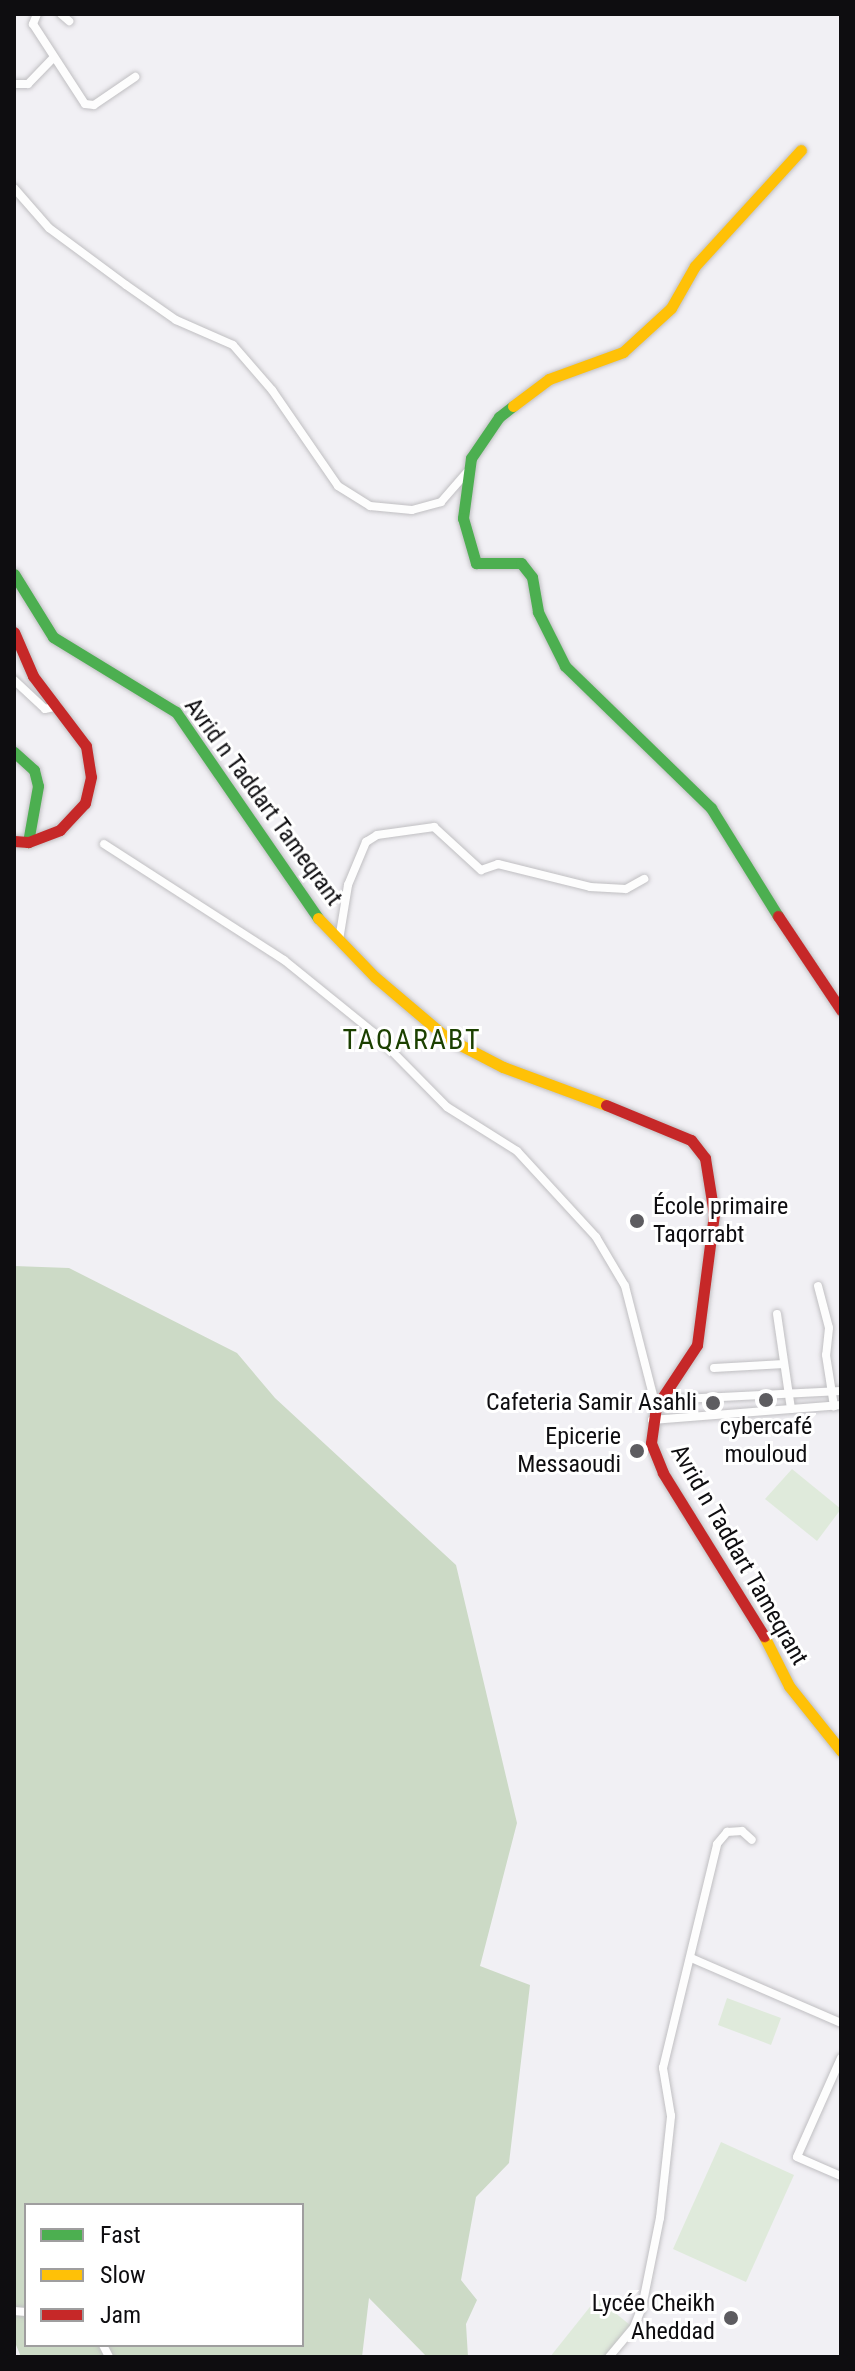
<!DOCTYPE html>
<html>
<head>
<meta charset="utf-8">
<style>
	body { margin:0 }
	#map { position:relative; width:855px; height:2371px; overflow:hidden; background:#f1f0f4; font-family:"Roboto Condensed",sans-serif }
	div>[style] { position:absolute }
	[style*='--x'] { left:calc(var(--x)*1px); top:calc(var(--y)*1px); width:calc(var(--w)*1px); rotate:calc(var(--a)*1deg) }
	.green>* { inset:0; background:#dfeadb }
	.forest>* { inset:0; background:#ccdac6 }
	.roads { filter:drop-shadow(0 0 2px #c0bfc2) drop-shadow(0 0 2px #c0bfc2) }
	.street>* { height:8px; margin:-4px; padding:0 4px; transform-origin:4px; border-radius:4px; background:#fdfdfd }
	.fast>* { height:11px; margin:-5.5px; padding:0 5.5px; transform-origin:5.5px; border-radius:5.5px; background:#4caf50 }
	.slow>* { height:11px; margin:-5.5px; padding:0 5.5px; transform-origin:5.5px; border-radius:5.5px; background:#ffc107 }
	.jam>* { height:11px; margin:-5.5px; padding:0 5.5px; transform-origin:5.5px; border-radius:5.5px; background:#c62828 }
	.dots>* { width:22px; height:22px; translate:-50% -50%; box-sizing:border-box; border:4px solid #fff; border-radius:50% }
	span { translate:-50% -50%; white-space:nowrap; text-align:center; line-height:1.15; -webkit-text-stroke:6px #fff; paint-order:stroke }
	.street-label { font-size:24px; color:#0e0d10 }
	.poi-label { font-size:24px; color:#0e0d10 }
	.left { translate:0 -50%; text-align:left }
	.right { translate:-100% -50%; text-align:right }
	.quarter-label { font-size:28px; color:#1b4000; letter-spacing:2px }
	.frame { position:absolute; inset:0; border:16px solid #0e0d10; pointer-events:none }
	.legend { position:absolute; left:24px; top:2203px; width:280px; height:144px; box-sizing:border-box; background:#fff; border:2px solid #9f9e9f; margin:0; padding:10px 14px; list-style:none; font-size:24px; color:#0e0d10 }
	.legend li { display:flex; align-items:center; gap:16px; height:40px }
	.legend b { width:40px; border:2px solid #9f9e9f }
</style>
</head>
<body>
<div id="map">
	<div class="green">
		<i style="clip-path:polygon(792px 1469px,841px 1509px,817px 1541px,765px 1499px)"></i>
		<i style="clip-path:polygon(727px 1998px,781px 2018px,771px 2045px,718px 2025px)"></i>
		<i style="clip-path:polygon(721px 2142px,794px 2175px,746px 2282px,673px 2249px)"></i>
		<i style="clip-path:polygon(597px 2298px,630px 2325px,604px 2357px,550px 2357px)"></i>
	</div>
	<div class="forest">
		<i style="clip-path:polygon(evenodd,14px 1266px,69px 1268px,237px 1353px,275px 1398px,456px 1565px,517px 1823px,480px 1966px,530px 1985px,509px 2163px,476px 2197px,461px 2280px,477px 2300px,466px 2324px,468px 2357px,427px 2357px,369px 2298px,362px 2357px,21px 2357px,14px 2340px,14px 1266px,26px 2205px,302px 2205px,302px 2345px,26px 2345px,26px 2205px)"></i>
	</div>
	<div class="roads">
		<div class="street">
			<i style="--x:37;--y:14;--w:11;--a:112"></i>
			<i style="--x:33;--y:24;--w:95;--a:57"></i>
			<i style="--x:85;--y:104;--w:9;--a:6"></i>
			<i style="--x:94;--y:105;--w:50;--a:-34.3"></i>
			<i style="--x:61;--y:14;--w:11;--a:41"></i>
			<i style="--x:14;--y:84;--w:14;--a:0"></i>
			<i style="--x:28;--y:84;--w:36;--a:-46"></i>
			<i style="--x:14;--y:188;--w:53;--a:48.8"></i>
			<i style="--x:49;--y:228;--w:96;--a:36.5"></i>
			<i style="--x:126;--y:285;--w:61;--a:35"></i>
			<i style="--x:176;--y:320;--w:62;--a:23.7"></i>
			<i style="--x:233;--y:345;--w:60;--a:49.1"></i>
			<i style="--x:272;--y:390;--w:116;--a:55.5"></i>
			<i style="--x:338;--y:486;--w:38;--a:32"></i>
			<i style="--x:370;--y:506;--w:42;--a:5.4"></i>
			<i style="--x:412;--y:510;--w:30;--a:-15"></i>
			<i style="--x:441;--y:502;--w:40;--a:-49"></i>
			<i style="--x:14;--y:680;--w:42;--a:43.1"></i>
			<i style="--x:45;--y:709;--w:13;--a:-13"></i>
			<i style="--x:104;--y:844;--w:214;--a:32.8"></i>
			<i style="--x:284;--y:960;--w:116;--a:39"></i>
			<i style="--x:374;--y:1033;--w:104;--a:45.4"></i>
			<i style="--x:447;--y:1107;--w:83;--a:32.2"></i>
			<i style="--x:517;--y:1151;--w:117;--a:47.4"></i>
			<i style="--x:596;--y:1237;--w:57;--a:59.4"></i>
			<i style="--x:625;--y:1286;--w:125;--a:75.6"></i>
			<i style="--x:339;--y:940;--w:56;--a:-80.7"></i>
			<i style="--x:348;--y:885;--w:47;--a:-67.3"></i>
			<i style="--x:366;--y:842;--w:13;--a:-32"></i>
			<i style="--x:377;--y:835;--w:58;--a:-8"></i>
			<i style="--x:434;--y:827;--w:64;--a:42.5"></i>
			<i style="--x:481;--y:870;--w:18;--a:-19"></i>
			<i style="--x:498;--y:864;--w:95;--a:14"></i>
			<i style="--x:590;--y:887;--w:36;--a:3"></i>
			<i style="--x:626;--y:889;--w:21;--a:-29"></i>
			<i style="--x:818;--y:1286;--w:43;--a:75.3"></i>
			<i style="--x:829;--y:1328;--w:27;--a:96"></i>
			<i style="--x:826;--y:1355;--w:52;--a:81.1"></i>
			<i style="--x:777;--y:1314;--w:96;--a:81.6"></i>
			<i style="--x:714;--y:1368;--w:70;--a:-3.3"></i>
			<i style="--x:662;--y:1400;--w:179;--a:-2.9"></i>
			<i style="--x:652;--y:1420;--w:190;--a:-4.5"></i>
			<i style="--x:691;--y:1958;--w:163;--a:23.4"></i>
			<i style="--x:841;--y:2058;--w:108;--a:114"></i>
			<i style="--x:797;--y:2157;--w:48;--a:23.4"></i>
			<i style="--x:14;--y:2311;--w:12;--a:5"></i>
			<i style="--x:103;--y:2345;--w:13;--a:63"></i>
			<i style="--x:609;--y:2357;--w:39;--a:-50"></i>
			<i style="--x:634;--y:2327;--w:22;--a:-68"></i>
			<i style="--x:642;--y:2307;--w:91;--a:-78.6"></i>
			<i style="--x:660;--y:2218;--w:103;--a:-83.8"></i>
			<i style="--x:671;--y:2116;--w:49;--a:-99.5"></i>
			<i style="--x:663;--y:2068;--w:230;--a:-76.4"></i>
			<i style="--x:717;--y:1844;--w:16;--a:-50"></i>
			<i style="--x:727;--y:1832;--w:15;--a:-4"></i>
			<i style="--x:742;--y:1831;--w:13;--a:42"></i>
		</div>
		<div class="fast">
			<i style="--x:513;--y:406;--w:18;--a:142"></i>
			<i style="--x:499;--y:417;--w:50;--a:124.3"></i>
			<i style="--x:471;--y:458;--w:61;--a:97.6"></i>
			<i style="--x:463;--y:518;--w:47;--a:73.9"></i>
			<i style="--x:476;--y:563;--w:45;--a:0"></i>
			<i style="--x:521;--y:563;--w:18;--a:52"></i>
			<i style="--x:532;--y:577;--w:36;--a:80"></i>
			<i style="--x:538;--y:612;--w:60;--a:63.4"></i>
			<i style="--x:565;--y:666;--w:204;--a:44.2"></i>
			<i style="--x:711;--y:808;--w:127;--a:58.2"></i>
			<i style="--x:14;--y:574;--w:74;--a:58.2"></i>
			<i style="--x:53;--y:637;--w:144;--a:31.4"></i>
			<i style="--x:176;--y:712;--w:250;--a:55.4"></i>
			<i style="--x:14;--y:752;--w:27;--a:42"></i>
			<i style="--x:34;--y:770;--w:16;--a:76"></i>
			<i style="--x:38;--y:786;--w:57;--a:100.1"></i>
		</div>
		<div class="slow">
			<i style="--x:513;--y:406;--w:45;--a:-36.9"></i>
			<i style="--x:549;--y:379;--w:79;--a:-20"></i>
			<i style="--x:623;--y:352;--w:65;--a:-42.5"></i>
			<i style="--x:671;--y:308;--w:48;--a:-60.3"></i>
			<i style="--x:695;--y:266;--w:157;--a:-47.6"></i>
			<i style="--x:318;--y:918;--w:82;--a:46"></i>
			<i style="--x:375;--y:977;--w:94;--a:40.3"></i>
			<i style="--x:447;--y:1038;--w:63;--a:27.4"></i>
			<i style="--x:503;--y:1067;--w:110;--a:20.3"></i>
			<i style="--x:764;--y:1636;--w:56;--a:63.4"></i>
			<i style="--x:789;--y:1686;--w:83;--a:51.3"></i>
		</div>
		<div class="jam">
			<i style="--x:14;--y:632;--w:48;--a:66.6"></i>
			<i style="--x:33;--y:676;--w:88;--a:52.9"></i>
			<i style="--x:86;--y:746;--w:31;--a:81"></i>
			<i style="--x:91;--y:777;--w:27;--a:103"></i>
			<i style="--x:85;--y:803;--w:37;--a:133"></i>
			<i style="--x:60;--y:830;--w:34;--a:159"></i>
			<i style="--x:28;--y:842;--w:14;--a:-176"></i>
			<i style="--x:778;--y:916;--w:113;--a:56.2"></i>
			<i style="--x:606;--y:1105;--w:92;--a:22.4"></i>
			<i style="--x:691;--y:1140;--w:23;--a:52"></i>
			<i style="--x:705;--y:1158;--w:57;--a:80.9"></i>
			<i style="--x:714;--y:1214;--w:132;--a:97.4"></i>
			<i style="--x:697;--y:1345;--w:74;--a:123.5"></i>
			<i style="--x:656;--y:1407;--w:36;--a:98"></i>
			<i style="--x:651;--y:1443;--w:32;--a:68"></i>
			<i style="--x:663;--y:1473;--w:192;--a:58.2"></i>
		</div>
	</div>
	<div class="dots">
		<i style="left:637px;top:1221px;background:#5d5c60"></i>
		<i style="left:766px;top:1400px;background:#5d5c60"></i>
		<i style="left:713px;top:1403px;background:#5d5c60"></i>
		<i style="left:637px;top:1451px;background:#5d5c60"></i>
		<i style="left:731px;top:2318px;background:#5d5c60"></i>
	</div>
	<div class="street-label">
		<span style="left:263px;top:802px;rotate:54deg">Avrid n Taddart Tameqrant</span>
		<span style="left:739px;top:1555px;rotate:60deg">Avrid n Taddart Tameqrant</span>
	</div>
	<div class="poi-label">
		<span class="left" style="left:653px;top:1221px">École primaire<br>Taqorrabt</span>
		<span class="right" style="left:697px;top:1403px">Cafeteria Samir Asahli</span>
		<span style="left:766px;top:1441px">cybercafé<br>mouloud</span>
		<span class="right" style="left:621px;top:1451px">Epicerie<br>Messaoudi</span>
		<span class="right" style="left:715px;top:2318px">Lycée Cheikh<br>Aheddad</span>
	</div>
	<div class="quarter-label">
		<span style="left:412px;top:1040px">TAQARABT</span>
	</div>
	<div class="frame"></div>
	<ul class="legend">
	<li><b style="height:10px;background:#4caf50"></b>Fast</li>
	<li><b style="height:10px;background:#ffc107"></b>Slow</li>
	<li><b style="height:10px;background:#c62828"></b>Jam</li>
	</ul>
</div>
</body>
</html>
